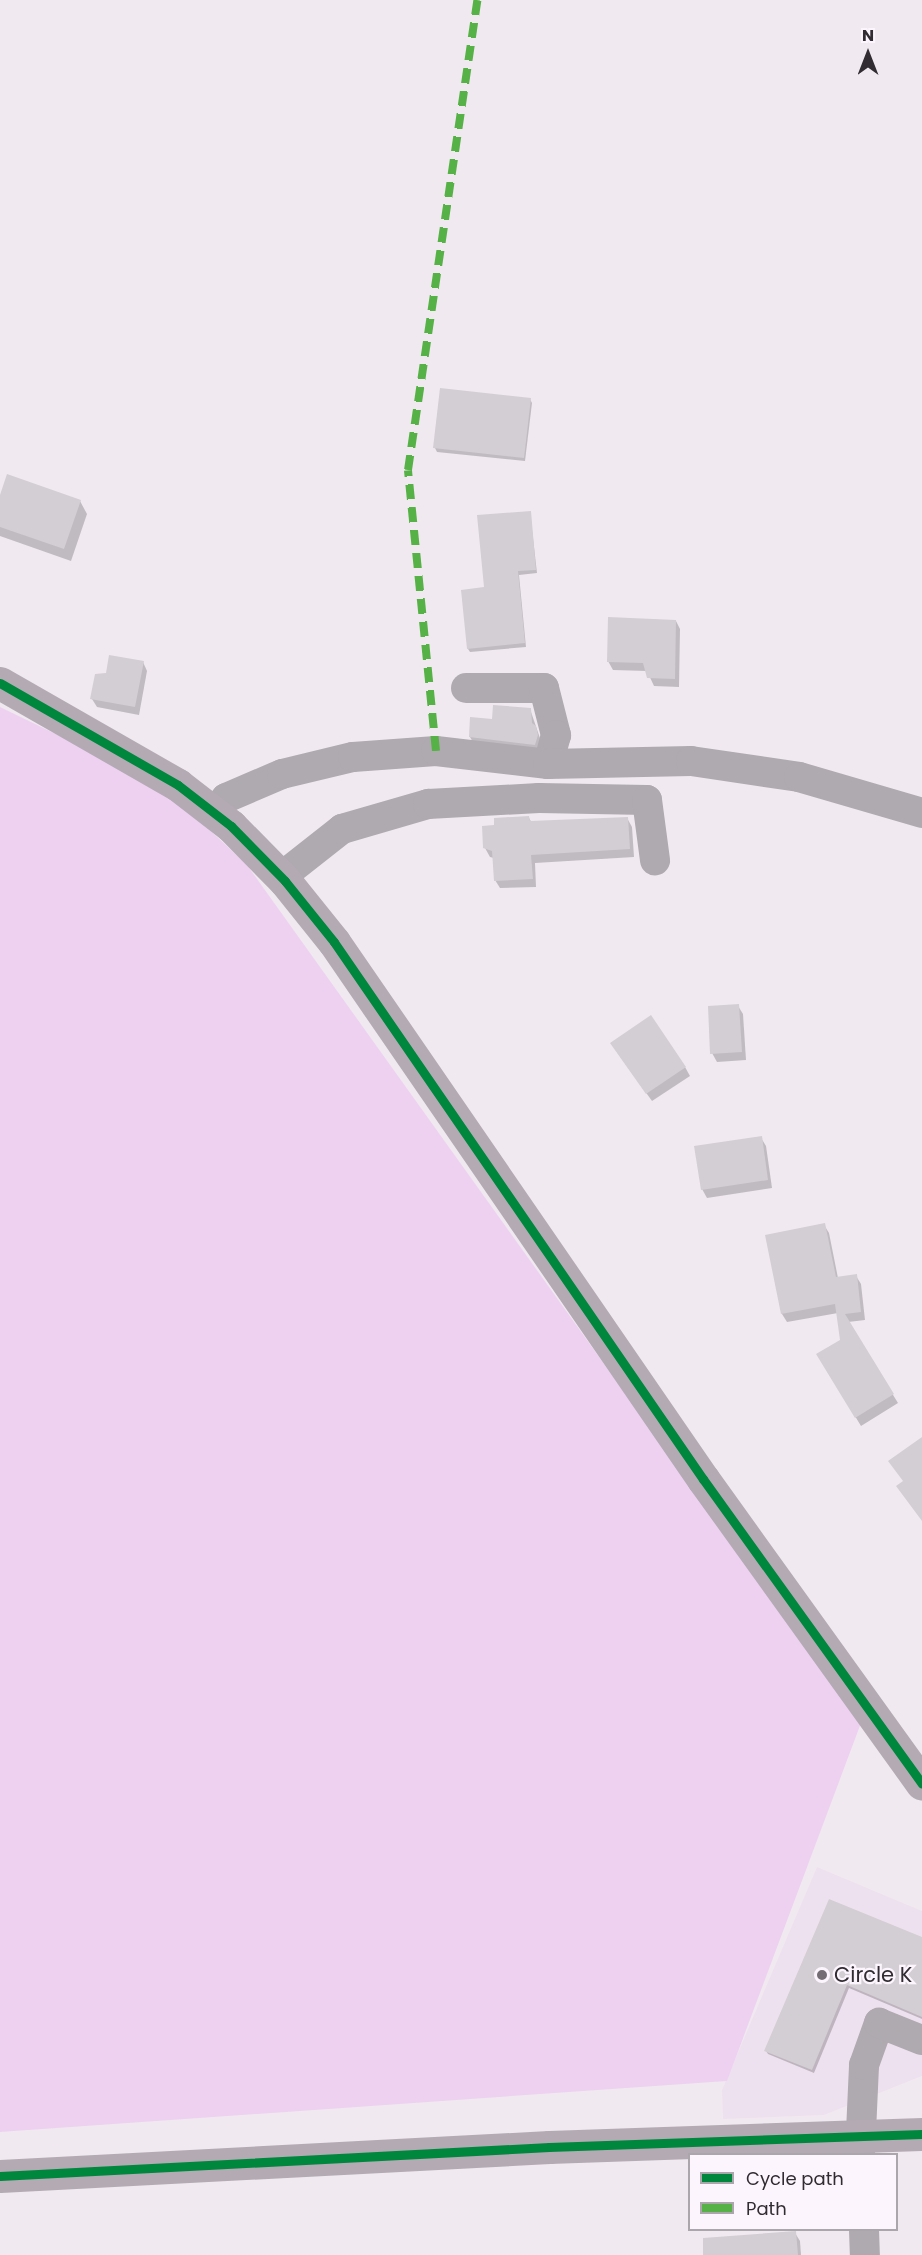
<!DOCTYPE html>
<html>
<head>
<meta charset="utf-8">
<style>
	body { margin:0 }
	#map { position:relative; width:922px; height:2255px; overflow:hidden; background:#f0eaf0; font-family:Poppins,sans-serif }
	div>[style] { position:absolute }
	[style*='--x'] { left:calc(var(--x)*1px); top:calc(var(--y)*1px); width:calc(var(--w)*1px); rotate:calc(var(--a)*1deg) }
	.built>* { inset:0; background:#eee1ef }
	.green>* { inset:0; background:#eed1f1 }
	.shadow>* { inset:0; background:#0003 }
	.building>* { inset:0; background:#d3ced3 }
	.minor>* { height:30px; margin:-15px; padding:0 15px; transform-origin:15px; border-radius:15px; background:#afa9b0 }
	.major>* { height:33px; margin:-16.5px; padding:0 16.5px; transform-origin:16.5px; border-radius:16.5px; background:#b4aab4 }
	.quiet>* { height:8px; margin-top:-4px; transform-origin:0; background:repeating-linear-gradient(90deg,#56b246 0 15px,transparent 0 23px) }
	.cycleway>* { height:9px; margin:-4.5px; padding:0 4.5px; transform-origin:4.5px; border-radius:4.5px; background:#00873e }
	.dots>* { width:16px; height:16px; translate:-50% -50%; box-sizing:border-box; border:3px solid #fdf5fe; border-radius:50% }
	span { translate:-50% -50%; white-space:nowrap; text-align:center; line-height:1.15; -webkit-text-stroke:4.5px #fdf5fe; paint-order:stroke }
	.poi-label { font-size:21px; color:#312c31 }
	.left { translate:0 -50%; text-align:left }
	.legend { position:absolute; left:688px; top:2153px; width:210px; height:78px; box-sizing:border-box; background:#fdf5fe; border:2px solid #aba5ac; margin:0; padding:8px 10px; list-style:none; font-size:18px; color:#312c31 }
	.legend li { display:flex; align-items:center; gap:12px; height:30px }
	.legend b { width:30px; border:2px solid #aba5ac }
	.north { position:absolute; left:838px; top:24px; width:60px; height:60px; -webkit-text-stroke:4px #fdf5fe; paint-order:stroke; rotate:0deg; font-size:16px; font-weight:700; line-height:24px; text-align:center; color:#312c31 }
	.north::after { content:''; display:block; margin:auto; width:21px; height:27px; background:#312c31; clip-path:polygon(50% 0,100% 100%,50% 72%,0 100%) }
</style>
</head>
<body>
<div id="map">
	<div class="built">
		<i style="clip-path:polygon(817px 1867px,922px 1911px,922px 2076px,824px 2115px,723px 2119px,722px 2090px)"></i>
	</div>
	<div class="green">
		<i style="clip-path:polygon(0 707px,163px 786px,247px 865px,861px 1723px,727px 2081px,0 2132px)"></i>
	</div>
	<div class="shadow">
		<i style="clip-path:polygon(530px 399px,532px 403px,525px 461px,437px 452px,435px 448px)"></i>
		<i style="clip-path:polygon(0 499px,80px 501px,87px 514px,71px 561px,0 536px)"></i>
		<i style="clip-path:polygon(530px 512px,537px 573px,519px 575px,526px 647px,470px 652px,468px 649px,485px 589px)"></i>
		<i style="clip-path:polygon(676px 621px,680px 629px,679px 687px,654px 686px,647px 671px,613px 670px,608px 661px)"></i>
		<i style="clip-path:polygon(143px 662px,147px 671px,139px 715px,97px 707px,92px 699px,107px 674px)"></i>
		<i style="clip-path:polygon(530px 709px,542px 744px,540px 753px,475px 746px,470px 737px,493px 720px)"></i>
		<i style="clip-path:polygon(529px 818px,532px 823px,627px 818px,632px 827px,634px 857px,535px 863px,536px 887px,500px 888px,495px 880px,494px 858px,490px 857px,485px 848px)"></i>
		<i style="clip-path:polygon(738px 1006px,743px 1014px,746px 1060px,717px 1062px,712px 1053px)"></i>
		<i style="clip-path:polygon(617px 1052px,685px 1067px,690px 1076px,652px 1101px)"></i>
		<i style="clip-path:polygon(761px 1138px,766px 1146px,772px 1188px,707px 1198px,702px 1189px)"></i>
		<i style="clip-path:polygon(824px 1225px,829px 1233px,838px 1278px,856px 1276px,861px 1284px,865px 1320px,848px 1322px,898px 1403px,861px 1426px,818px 1355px,841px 1340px,838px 1313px,787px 1322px,782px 1314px,767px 1236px)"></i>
		<i style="clip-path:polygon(829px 1901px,922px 1939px,922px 2019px,849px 1988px,814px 2073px,768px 2054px,766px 2051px)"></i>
		<i style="clip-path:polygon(795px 2233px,800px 2241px,801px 2255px,747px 2255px)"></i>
	</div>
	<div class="building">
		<i style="clip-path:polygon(440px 388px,531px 398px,524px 458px,433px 448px)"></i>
		<i style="clip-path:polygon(7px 474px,81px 500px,64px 549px,0 527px,0 495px)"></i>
		<i style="clip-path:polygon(531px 511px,536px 570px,518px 571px,525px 643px,467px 649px,461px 590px,484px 587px,477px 515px)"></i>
		<i style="clip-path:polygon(608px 617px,676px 620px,675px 679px,647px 678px,643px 663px,607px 662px)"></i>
		<i style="clip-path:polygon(109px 655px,144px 661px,135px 707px,90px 699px,95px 674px,106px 673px)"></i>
		<i style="clip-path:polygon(493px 705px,531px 708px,532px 723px,536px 726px,538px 735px,535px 745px,469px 737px,470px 717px,492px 719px)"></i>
		<i style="clip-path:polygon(529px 816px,530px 821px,628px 817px,630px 849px,531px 855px,533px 879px,494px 881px,492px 851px,483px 848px,482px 826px,494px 825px,494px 818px)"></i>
		<i style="clip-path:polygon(739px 1004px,742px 1052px,710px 1054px,708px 1006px)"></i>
		<i style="clip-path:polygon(651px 1015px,686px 1067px,646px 1094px,610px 1043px)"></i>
		<i style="clip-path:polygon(762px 1136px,768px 1180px,701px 1190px,694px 1146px)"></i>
		<i style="clip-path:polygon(825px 1223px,836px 1277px,857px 1274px,861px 1312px,845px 1314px,894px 1394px,855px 1418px,816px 1354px,840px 1340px,835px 1304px,781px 1314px,765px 1235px)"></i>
		<i style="clip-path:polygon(922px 1437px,922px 1521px,896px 1486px,903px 1481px,888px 1461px)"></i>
		<i style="clip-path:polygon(829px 1899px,922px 1937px,922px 2017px,847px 1985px,812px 2070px,764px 2051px)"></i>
		<i style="clip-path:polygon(796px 2231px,798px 2255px,703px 2255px,703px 2238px)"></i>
	</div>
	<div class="minor">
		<i style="--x:466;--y:688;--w:78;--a:0"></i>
		<i style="--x:544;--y:688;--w:49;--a:75.7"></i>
		<i style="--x:556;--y:735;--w:30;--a:105"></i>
		<i style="--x:214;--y:813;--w:19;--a:-51"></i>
		<i style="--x:226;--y:798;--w:61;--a:-23.2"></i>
		<i style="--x:282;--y:774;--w:73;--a:-13.5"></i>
		<i style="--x:353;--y:757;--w:83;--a:-4.1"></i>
		<i style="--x:436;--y:751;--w:113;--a:6.6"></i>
		<i style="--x:548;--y:764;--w:143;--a:-1.2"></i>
		<i style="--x:691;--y:761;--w:109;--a:8.4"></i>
		<i style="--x:799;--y:777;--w:128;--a:16.3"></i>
		<i style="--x:281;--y:877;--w:78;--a:-38.2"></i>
		<i style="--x:342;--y:829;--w:90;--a:-16.2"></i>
		<i style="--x:428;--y:804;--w:111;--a:-3.1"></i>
		<i style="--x:539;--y:798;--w:108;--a:1.1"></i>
		<i style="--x:647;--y:800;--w:61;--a:82.4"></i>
		<i style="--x:860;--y:2154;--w:89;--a:-87.4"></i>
		<i style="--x:864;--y:2065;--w:45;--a:-70.3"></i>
		<i style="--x:879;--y:2023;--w:46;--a:21.6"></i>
		<i style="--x:864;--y:2230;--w:25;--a:88"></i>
	</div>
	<div class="major">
		<i style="--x:0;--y:683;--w:205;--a:29.8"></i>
		<i style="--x:178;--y:785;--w:67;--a:37.7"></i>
		<i style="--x:231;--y:826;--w:77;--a:45.5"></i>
		<i style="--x:285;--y:881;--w:78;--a:51.2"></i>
		<i style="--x:334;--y:942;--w:652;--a:55.51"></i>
		<i style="--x:703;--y:1479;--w:375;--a:54.3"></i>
		<i style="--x:0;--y:2176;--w:550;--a:-3.02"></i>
		<i style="--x:549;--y:2147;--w:373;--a:-2"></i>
	</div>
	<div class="quiet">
		<i style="--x:436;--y:751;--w:282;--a:-95.7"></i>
		<i style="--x:408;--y:470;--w:475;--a:-81.6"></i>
	</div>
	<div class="cycleway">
		<i style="--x:0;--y:683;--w:205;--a:29.8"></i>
		<i style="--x:178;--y:785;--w:67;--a:37.7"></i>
		<i style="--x:231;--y:826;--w:77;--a:45.5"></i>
		<i style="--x:285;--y:881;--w:78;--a:51.2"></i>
		<i style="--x:334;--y:942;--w:652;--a:55.51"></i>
		<i style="--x:703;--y:1479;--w:375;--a:54.3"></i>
		<i style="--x:0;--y:2176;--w:550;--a:-3.02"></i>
		<i style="--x:549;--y:2147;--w:373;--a:-2"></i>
	</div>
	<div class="dots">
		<i style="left:822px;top:1975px;background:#746e74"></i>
	</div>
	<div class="poi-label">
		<span class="left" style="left:834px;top:1975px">Circle K</span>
	</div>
	<ul class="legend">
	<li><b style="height:8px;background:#00873e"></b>Cycle path</li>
	<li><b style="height:8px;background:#56b246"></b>Path</li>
	</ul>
	<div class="north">N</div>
</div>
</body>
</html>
